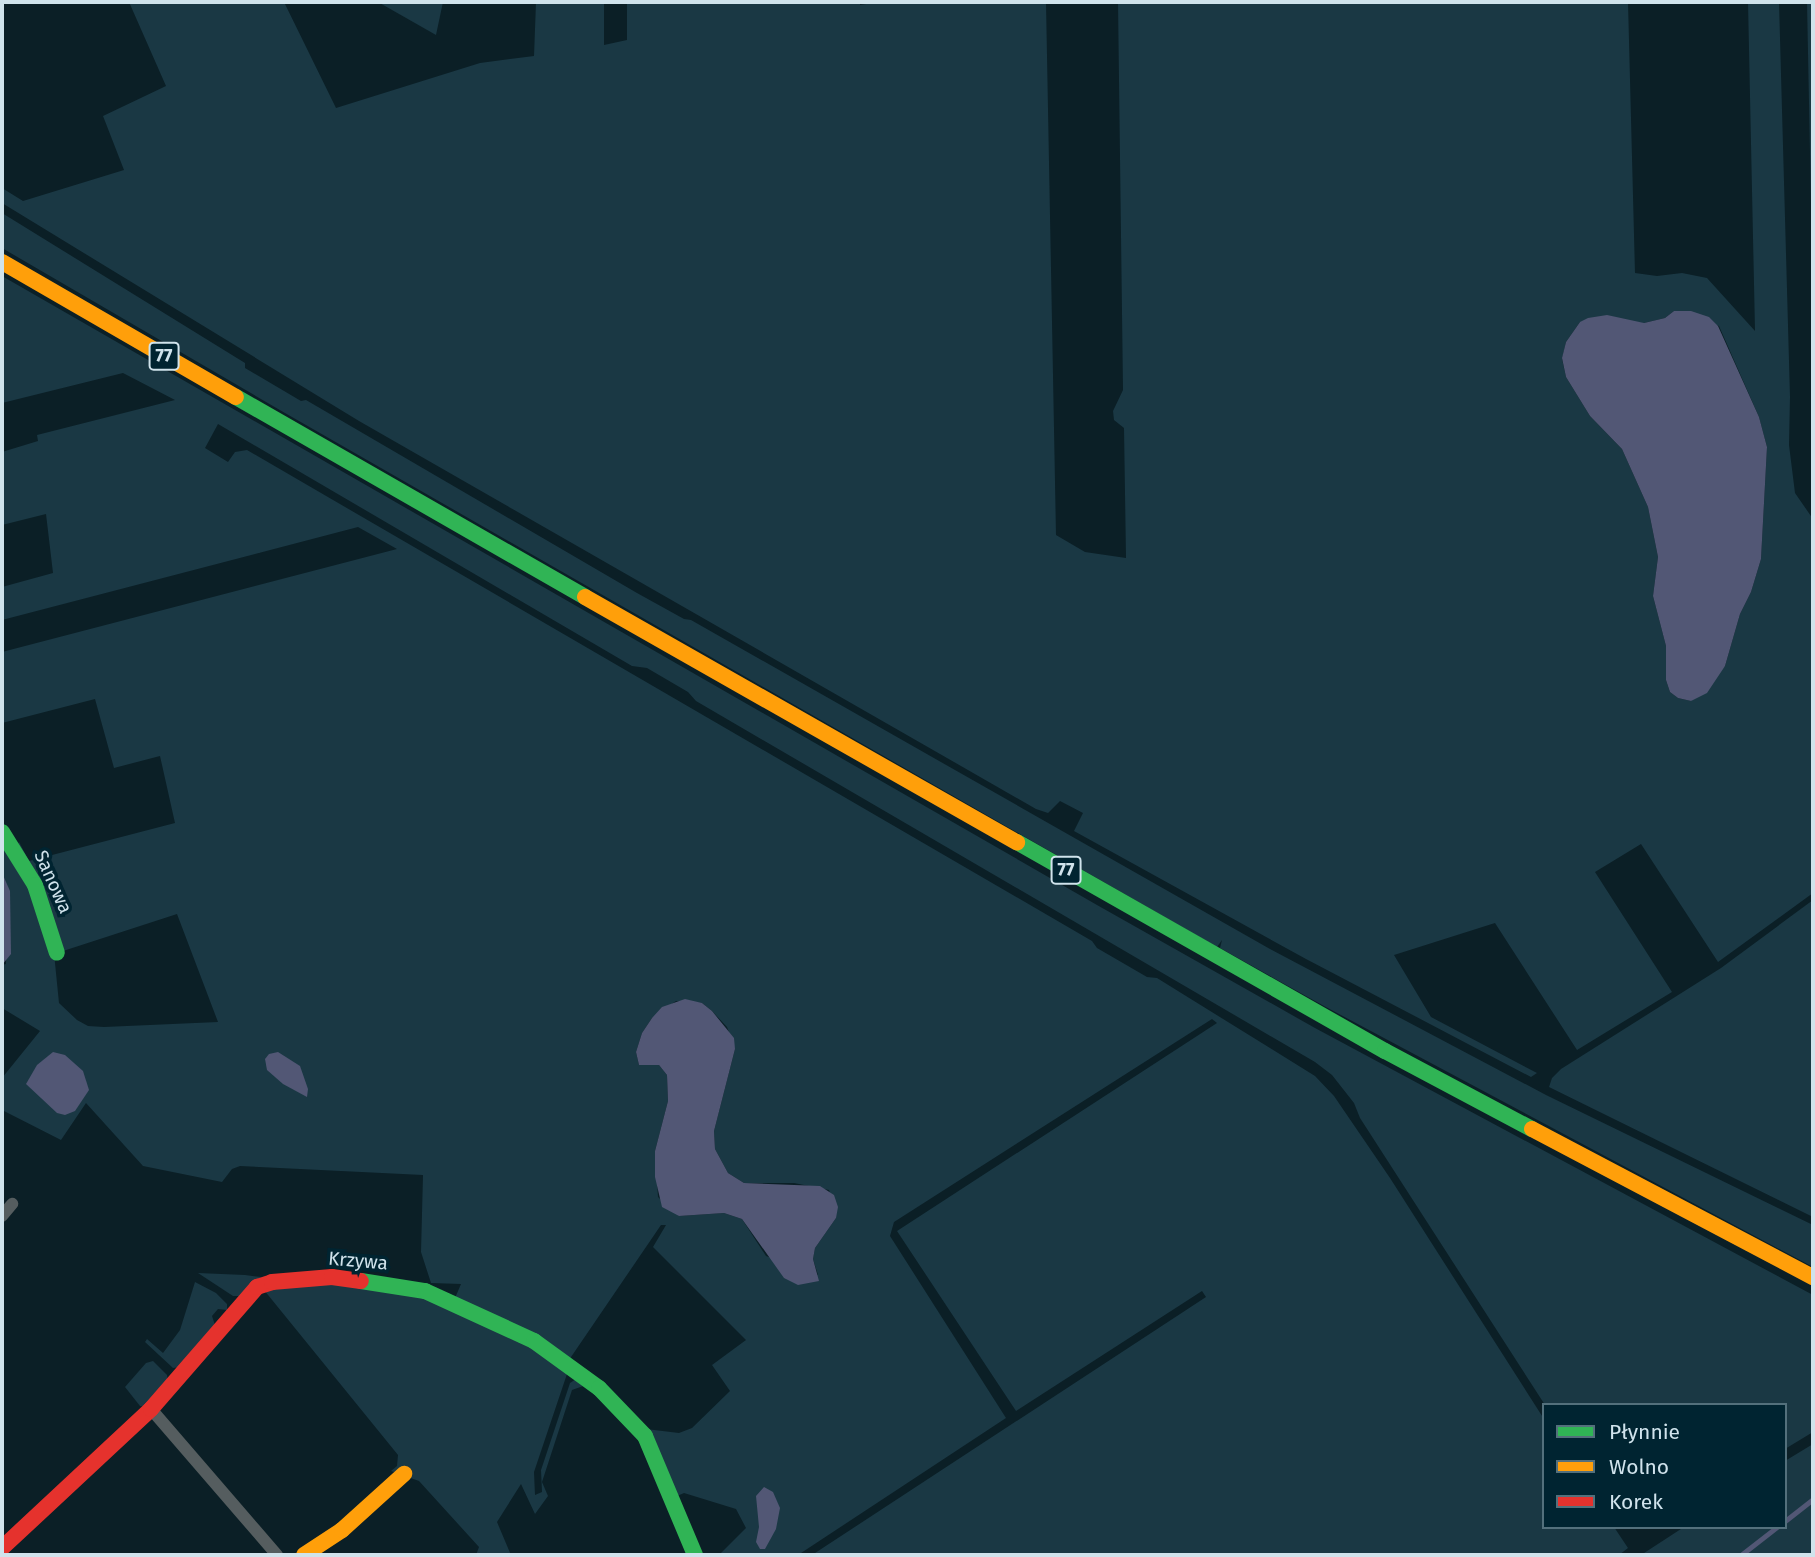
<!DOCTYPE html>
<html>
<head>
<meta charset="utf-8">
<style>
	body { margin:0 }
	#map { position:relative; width:1815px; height:1557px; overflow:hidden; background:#0b1f26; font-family:"Fira Sans",sans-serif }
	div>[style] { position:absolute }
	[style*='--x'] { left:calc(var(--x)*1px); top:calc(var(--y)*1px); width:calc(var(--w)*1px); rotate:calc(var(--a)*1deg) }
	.green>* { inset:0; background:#1a3844 }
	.water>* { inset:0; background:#525775 }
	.stream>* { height:4.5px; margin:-2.25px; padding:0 2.25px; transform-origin:2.25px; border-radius:2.25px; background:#525775 }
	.street>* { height:12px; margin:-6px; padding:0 6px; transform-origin:6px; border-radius:6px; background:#555d5f }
	.fast>* { height:16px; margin:-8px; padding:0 8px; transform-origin:8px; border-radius:8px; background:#30b455 }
	.slow>* { height:16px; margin:-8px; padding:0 8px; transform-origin:8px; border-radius:8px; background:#ff9f0a }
	.jam>* { height:16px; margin:-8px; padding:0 8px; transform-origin:8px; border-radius:8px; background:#e5322d }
	span { translate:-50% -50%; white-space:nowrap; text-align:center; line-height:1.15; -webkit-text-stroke:7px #002431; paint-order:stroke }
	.shield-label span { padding:2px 5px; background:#002431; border:2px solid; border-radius:5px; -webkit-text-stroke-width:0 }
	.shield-label { font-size:18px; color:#d0e3ec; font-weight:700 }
	.street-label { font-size:19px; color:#d0e3ec }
	.frame { position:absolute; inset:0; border:4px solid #d0e3ec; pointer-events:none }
	.legend { position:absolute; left:1542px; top:1403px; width:245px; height:126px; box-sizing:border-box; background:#002431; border:2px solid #53707c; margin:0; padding:9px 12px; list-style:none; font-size:21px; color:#d0e3ec }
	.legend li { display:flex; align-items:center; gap:14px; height:35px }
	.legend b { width:35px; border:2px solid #53707c }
</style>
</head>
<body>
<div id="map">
	<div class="green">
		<i style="clip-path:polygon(evenodd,129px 2px,284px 2px,336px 108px,480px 63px,534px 56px,536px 2px,604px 2px,604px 45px,627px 40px,627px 2px,860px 2px,860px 5px,879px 2px,1046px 2px,1056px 535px,1085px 552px,1126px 558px,1124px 428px,1114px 420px,1113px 411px,1123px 390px,1118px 2px,1628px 2px,1635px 273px,1657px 276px,1682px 273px,1707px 278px,1755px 331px,1748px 2px,1779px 2px,1790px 397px,1789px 445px,1795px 493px,1813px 519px,1813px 893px,1718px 962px,1641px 844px,1595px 872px,1672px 992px,1577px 1050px,1495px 923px,1394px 955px,1431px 1017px,1537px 1073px,1531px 1077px,1306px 959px,1074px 831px,1083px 813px,1060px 801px,1048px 813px,1036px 809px,359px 421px,2px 203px,2px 188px,23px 201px,124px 170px,103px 116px,166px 86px,129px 2px,1674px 311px,1719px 326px,1759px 417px,1767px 447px,1761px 559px,1751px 592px,1740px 614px,1725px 666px,1691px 701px,1678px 698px,1670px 692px,1666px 680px,1666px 646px,1653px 596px,1658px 557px,1648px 507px,1622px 449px,1590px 416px,1566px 377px,1562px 359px,1566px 342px,1580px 322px,1644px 323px,1665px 318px,1674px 311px)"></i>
		<i style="clip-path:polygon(378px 2px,443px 2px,436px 35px)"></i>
		<i style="clip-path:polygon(1807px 2px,1813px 2px,1813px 304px)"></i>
		<i style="clip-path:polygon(2px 213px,245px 363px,245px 368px,301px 401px,306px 400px,637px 593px,684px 619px,691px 620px,1270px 949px,1546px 1095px,1813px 1225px,1813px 1267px,1324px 1006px,1220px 948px,1222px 940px,1217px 947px,285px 413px,2px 248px)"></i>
		<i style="clip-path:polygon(evenodd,2px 276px,1097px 905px,1315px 1028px,1813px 1295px,1813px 1432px,1785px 1449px,1785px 1405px,1545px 1405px,1360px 1118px,1354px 1103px,1332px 1075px,1315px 1062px,696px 701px,688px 692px,647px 668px,632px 666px,218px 424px,205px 448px,228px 462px,235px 452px,247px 450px,1092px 941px,1097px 948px,1147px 977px,1157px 978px,1315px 1076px,1334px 1096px,1390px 1178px,1544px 1419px,1544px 1527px,1614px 1527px,1628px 1548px,1619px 1555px,812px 1555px,1206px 1297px,1202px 1291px,1016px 1411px,897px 1231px,1217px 1023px,1212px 1019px,894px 1222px,890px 1236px,1006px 1418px,798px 1555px,719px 1555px,746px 1528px,736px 1509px,684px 1493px,675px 1497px,646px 1429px,679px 1433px,692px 1428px,730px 1391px,712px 1365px,746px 1340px,653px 1247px,666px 1225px,661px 1225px,569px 1360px,455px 1298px,461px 1284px,431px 1283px,421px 1252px,423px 1175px,240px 1166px,232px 1169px,222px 1182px,143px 1166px,86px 1103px,61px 1140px,2px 1110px,2px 1078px,40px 1031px,2px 1008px,2px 965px,6px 964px,2px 838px,21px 865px,54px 953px,59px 1003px,77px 1020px,88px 1026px,104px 1027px,218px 1022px,177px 914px,60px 952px,17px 846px,19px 842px,29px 861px,175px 823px,160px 756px,114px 768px,95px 699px,2px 723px,2px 652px,397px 549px,358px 527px,2px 620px,2px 587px,53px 573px,46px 514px,2px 525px,2px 452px,38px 441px,37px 435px,175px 400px,123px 373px,2px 403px,2px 276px,676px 1001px,702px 1003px,712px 1011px,727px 1027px,735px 1049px,714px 1131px,715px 1149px,728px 1173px,744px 1183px,794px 1183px,829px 1190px,836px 1218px,815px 1248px,813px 1259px,818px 1275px,766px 1256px,742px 1219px,724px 1213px,679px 1216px,658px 1197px,655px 1151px,668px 1101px,667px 1075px,659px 1065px,639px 1065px,636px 1052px,642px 1033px,652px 1018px,676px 1001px)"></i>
		<i style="clip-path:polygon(1813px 900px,1813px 1217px,1549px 1087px,1552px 1078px,1561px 1069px,1721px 968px)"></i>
		<i style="clip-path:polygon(198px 1273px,245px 1275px,261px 1277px,240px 1296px,233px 1296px)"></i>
		<i style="clip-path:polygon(195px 1282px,216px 1293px,227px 1304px,227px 1310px,218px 1309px,212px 1316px,215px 1325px,180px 1367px,173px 1368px,145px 1342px,147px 1339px,163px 1353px,180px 1330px)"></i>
		<i style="clip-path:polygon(302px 1282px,401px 1288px,513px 1334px,568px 1371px,534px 1472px,535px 1495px,542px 1492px,541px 1470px,570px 1383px,576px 1379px,583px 1380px,639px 1433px,586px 1385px,572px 1390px,542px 1482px,548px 1496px,535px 1514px,521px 1484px,497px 1522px,511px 1555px,476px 1555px,479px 1547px,419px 1481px,391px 1471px,397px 1466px,398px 1455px,264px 1290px)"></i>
		<i style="clip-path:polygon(153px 1361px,167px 1375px,168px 1382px,148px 1407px,140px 1406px,125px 1387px,146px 1363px)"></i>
		<i style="clip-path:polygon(1813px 1444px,1813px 1555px,1641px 1555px,1684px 1527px,1785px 1527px,1785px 1461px)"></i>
	</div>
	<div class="water">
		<i style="clip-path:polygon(1674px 311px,1691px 311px,1709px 317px,1718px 326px,1759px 417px,1767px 447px,1761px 559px,1751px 592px,1740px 614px,1725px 666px,1707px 693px,1691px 701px,1678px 698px,1670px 692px,1666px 680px,1666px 646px,1653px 596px,1658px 557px,1648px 507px,1622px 449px,1590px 416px,1566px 377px,1562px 358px,1566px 342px,1580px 322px,1588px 318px,1607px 315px,1644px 323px,1665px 318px)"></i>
		<i style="clip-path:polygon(2px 873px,10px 891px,11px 954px,2px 965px)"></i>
		<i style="clip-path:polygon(685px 999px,702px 1003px,712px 1011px,734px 1038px,735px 1049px,714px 1131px,715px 1149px,728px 1173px,744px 1183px,820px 1186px,834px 1195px,838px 1207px,836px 1218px,815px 1248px,813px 1259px,819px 1281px,798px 1285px,784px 1278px,742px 1219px,724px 1213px,679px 1216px,662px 1207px,655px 1177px,655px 1151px,668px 1101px,667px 1075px,659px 1065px,639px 1065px,636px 1052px,642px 1033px,652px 1018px,662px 1007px)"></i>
		<i style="clip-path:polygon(53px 1052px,65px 1055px,83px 1071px,89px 1090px,75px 1111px,65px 1115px,57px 1113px,26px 1084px,37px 1065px)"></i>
		<i style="clip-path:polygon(278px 1052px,300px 1066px,308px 1089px,307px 1097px,283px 1084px,267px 1070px,265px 1059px,269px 1054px)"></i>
		<i style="clip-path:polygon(764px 1487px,773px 1492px,780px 1508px,776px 1529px,765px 1549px,760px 1549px,756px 1542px,759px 1527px,756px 1496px)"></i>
	</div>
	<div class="stream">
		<i style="--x:1785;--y:1521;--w:36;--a:-38"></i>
		<i style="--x:1741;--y:1555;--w:46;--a:-37.9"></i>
	</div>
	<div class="street">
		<i style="--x:2;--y:1216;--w:16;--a:-50"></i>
		<i style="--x:151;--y:1409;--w:193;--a:49.2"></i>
	</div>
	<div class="fast">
		<i style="--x:236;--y:397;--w:402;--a:29.8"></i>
		<i style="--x:2;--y:832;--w:62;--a:58.1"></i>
		<i style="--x:35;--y:885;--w:71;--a:72.1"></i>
		<i style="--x:1017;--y:842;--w:423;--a:29.6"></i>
		<i style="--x:1385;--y:1051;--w:166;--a:28"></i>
		<i style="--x:361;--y:1281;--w:65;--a:8.9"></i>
		<i style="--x:425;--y:1291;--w:120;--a:24.6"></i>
		<i style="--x:534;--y:1341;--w:80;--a:35.9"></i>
		<i style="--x:599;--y:1388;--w:66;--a:46.2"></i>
		<i style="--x:645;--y:1436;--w:129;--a:67.2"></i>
	</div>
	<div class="slow">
		<i style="--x:2;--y:262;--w:270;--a:30"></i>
		<i style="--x:585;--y:597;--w:497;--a:29.6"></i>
		<i style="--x:1532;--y:1129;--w:318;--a:27.8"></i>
		<i style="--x:304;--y:1555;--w:45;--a:-33.3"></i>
		<i style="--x:342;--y:1530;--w:84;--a:-42.1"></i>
	</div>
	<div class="jam">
		<i style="--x:2;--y:1548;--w:204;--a:-43"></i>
		<i style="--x:151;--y:1409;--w:162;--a:-49"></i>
		<i style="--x:257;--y:1287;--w:16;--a:-18"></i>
		<i style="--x:272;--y:1282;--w:60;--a:-4.8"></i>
		<i style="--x:332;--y:1277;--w:29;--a:8"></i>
	</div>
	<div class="shield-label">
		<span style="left:164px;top:356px">77</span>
		<span style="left:1066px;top:870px">77</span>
	</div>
	<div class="street-label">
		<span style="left:53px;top:882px;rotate:66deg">Sanowa</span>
		<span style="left:358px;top:1261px;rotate:5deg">Krzywa</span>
	</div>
	<div class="frame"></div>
	<ul class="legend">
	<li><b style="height:9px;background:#30b455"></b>Płynnie</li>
	<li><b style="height:9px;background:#ff9f0a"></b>Wolno</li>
	<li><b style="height:9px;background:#e5322d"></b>Korek</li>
	</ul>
</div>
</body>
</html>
